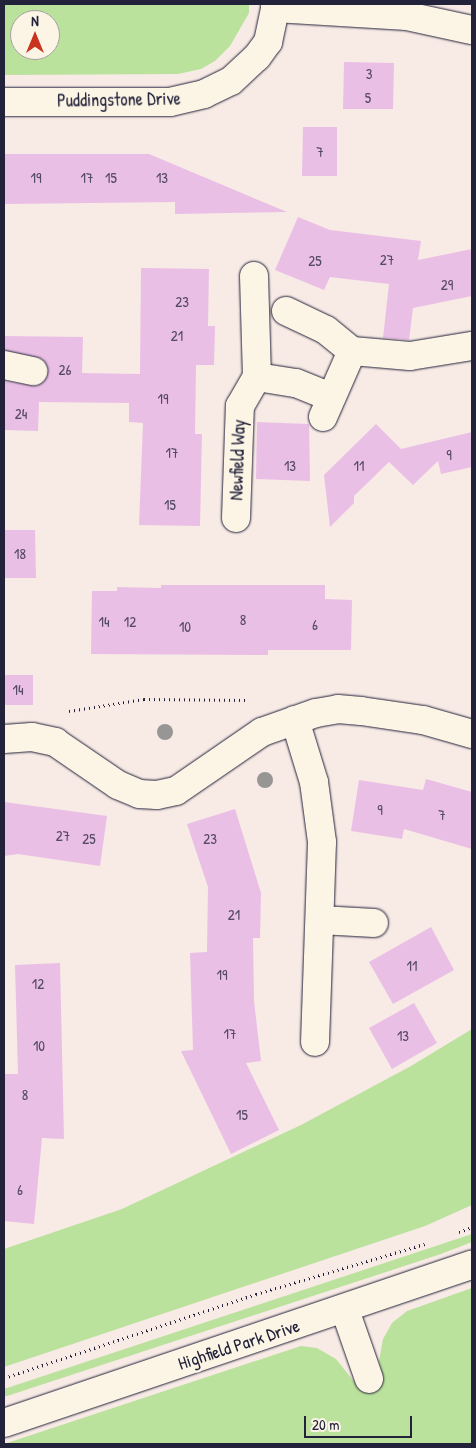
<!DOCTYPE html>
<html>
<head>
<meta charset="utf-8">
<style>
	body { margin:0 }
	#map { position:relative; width:476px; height:1448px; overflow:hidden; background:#f8eae5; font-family:"Patrick Hand",sans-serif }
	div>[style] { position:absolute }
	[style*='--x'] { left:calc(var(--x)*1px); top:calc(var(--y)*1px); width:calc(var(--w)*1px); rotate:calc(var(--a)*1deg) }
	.green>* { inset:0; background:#bbe29d }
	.building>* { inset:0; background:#eabfe6 }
	.path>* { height:3px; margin-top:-1.5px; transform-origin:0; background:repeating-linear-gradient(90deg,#22223b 0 1px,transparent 0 5px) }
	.roads { filter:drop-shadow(0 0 1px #22223b) drop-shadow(0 0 1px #22223b) }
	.minor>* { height:28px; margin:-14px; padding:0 14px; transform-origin:14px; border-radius:14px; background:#fcf5e5 }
	.trees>* { width:16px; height:16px; margin:-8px; border-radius:50%; background:#979695 }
	span { translate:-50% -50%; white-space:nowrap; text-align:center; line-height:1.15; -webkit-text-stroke:4.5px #fcf5e5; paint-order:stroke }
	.number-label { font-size:15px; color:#544966 }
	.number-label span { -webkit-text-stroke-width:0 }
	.street-label { font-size:18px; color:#22223b }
	.frame { position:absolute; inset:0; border:5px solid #22223b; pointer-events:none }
	.north { position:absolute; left:10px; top:10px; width:50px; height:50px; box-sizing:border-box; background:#fcf5e5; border:1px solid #a5a1a1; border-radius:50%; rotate:0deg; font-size:14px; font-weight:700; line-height:20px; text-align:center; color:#22223b }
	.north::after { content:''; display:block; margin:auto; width:18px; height:22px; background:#c8321e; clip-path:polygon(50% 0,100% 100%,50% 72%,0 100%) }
	.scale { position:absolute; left:304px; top:1416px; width:108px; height:22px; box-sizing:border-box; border:2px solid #22223b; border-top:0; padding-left:6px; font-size:15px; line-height:18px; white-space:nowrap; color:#22223b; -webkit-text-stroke:4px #fcf5e5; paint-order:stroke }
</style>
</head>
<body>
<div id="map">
	<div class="green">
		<i style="clip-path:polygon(evenodd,4px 4px,249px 4px,249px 13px,230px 46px,215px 61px,201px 69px,178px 74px,4px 75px,4px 4px,20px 20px,50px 20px,50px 50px,20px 50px,20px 20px)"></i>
		<i style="clip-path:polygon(472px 1029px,472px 1205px,425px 1226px,4px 1367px,4px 1249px,122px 1209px,301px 1125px,411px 1066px)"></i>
		<i style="clip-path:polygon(472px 1234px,472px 1242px,441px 1254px,4px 1397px,4px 1389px)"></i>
		<i style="clip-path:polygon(472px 1288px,472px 1444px,4px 1444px,301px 1346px,317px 1348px,336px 1359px,356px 1384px,383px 1378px,379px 1361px,383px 1339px,392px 1323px,407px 1311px)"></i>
	</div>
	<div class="building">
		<i style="clip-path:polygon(344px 62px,394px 63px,393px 109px,343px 109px)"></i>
		<i style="clip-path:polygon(303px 127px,337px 127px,337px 176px,302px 176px)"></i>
		<i style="clip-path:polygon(4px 154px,149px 154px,287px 212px,175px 214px,175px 202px,4px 204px)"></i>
		<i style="clip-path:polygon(298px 217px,330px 230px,421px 241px,418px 260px,472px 249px,472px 296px,413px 308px,409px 340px,383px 338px,389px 284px,330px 277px,324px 290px,275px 270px)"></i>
		<i style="clip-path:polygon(141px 268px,209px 269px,208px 326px,215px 326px,214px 365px,196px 365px,195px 434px,202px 434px,200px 526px,139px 525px,143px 423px,129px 422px,129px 403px,39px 402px,38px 431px,4px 430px,4px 381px,37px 386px,48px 374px,43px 359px,4px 350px,4px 336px,83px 337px,82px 373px,140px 374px)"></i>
		<i style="clip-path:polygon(257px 422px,309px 424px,310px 481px,256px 479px)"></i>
		<i style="clip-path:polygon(376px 424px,401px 449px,472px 432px,472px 467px,441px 474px,438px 461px,413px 485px,389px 462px,354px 496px,354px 503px,330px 527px,324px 475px)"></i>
		<i style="clip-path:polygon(4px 530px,35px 530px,36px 578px,4px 578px)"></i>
		<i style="clip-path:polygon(161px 585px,325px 585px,325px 599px,352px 600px,351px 650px,268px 650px,268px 655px,91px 654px,92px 591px,117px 591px,117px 587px,161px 588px)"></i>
		<i style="clip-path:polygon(4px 675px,33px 675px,33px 705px,4px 705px)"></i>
		<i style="clip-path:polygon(426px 779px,472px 792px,472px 849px,404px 829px,402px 839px,351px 831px,359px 780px,423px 790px)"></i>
		<i style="clip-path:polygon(4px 802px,107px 816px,100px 866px,18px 854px,4px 856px)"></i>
		<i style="clip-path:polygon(235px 809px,261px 893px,260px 938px,253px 938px,254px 1001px,261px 1061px,246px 1063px,279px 1130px,231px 1154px,181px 1051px,193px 1050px,190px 953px,207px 952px,208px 887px,187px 824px)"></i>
		<i style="clip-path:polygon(431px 927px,454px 970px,393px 1004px,369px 962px)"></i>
		<i style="clip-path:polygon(60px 963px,64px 1139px,42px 1138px,34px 1224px,4px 1221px,4px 1074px,18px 1074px,15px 965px)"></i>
		<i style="clip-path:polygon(414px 1003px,437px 1043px,392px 1069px,369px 1028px)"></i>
	</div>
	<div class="path">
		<i style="--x:69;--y:711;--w:76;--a:-9.1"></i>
		<i style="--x:144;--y:699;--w:105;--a:0.5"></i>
		<i style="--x:459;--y:1232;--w:14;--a:-21"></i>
		<i style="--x:4;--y:1378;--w:266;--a:-18.4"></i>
		<i style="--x:256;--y:1294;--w:176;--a:-16.5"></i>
	</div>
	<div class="roads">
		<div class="minor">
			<i style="--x:275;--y:4;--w:4;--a:90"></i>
			<i style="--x:275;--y:8;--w:132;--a:3.5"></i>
			<i style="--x:407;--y:16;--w:66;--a:12.2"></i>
			<i style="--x:4;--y:102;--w:166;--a:0"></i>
			<i style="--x:170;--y:102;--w:35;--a:-13"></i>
			<i style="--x:204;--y:94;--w:30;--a:-26"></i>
			<i style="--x:231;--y:81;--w:35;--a:-43"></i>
			<i style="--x:257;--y:57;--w:19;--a:-54"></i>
			<i style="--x:268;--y:42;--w:35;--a:-78"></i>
			<i style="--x:286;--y:311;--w:44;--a:25.4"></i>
			<i style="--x:326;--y:330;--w:33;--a:39"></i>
			<i style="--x:352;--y:351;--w:58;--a:4.9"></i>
			<i style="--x:410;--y:356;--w:63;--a:-9.2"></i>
			<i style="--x:4;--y:365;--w:30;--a:12"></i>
			<i style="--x:257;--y:377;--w:39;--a:9"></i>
			<i style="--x:296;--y:383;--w:38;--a:22"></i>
			<i style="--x:323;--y:417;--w:72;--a:-66.3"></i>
			<i style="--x:236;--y:518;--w:112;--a:-88"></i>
			<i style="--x:240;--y:406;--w:34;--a:-60"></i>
			<i style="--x:257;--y:377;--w:101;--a:-91.7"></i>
			<i style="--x:295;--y:720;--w:65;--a:73"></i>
			<i style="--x:314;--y:782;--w:61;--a:82.4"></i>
			<i style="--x:322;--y:842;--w:200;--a:92"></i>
			<i style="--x:4;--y:739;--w:28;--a:-4"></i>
			<i style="--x:32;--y:737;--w:24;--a:12"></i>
			<i style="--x:55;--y:742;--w:76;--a:34.3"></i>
			<i style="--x:118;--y:785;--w:23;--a:23"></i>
			<i style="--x:139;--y:794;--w:18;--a:3"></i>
			<i style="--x:157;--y:795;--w:19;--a:-12"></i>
			<i style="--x:176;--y:791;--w:104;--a:-34.5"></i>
			<i style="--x:262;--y:732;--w:57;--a:-19.4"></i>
			<i style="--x:316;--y:713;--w:22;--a:-10"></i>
			<i style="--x:338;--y:709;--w:23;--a:5"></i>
			<i style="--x:361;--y:711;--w:63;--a:8.3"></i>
			<i style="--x:423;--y:720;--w:51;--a:15.9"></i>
			<i style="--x:320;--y:920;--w:54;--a:3.2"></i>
			<i style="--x:345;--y:1310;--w:73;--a:70.8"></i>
			<i style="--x:4;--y:1423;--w:494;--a:-18.7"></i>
		</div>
	</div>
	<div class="trees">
		<i style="left:165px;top:732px"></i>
		<i style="left:265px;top:780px"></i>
	</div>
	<div class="number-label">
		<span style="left:369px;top:74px">3</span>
		<span style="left:368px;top:98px">5</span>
		<span style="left:320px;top:152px">7</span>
		<span style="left:36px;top:178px">19</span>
		<span style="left:87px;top:178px">17</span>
		<span style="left:111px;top:178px">15</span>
		<span style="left:162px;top:178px">13</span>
		<span style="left:387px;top:260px">27</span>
		<span style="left:315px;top:261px">25</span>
		<span style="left:447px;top:285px">29</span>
		<span style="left:182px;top:302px">23</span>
		<span style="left:177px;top:336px">21</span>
		<span style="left:65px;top:370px">26</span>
		<span style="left:163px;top:399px">19</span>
		<span style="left:21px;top:414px">24</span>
		<span style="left:172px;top:453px">17</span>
		<span style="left:449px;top:455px">9</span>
		<span style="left:290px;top:466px">13</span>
		<span style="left:359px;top:466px">11</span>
		<span style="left:170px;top:505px">15</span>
		<span style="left:20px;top:554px">18</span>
		<span style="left:243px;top:620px">8</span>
		<span style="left:104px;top:622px">14</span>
		<span style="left:130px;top:622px">12</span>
		<span style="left:315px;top:625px">6</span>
		<span style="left:185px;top:627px">10</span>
		<span style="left:18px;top:690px">14</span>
		<span style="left:380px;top:810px">9</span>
		<span style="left:442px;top:815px">7</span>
		<span style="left:63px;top:836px">27</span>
		<span style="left:89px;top:839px">25</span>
		<span style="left:210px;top:839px">23</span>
		<span style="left:234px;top:915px">21</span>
		<span style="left:412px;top:966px">11</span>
		<span style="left:222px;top:975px">19</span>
		<span style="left:38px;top:984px">12</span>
		<span style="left:230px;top:1034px">17</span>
		<span style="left:403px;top:1036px">13</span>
		<span style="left:39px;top:1046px">10</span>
		<span style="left:25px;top:1095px">8</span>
		<span style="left:242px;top:1115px">15</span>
		<span style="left:20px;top:1190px">6</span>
	</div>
	<div class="street-label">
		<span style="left:119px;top:100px;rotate:-1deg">Puddingstone Drive</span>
		<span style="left:238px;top:460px;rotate:-88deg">Newfield Way</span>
		<span style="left:239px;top:1345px;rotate:-18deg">Highfield Park Drive</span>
	</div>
	<div class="frame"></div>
	<div class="north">N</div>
	<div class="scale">20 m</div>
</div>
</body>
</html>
